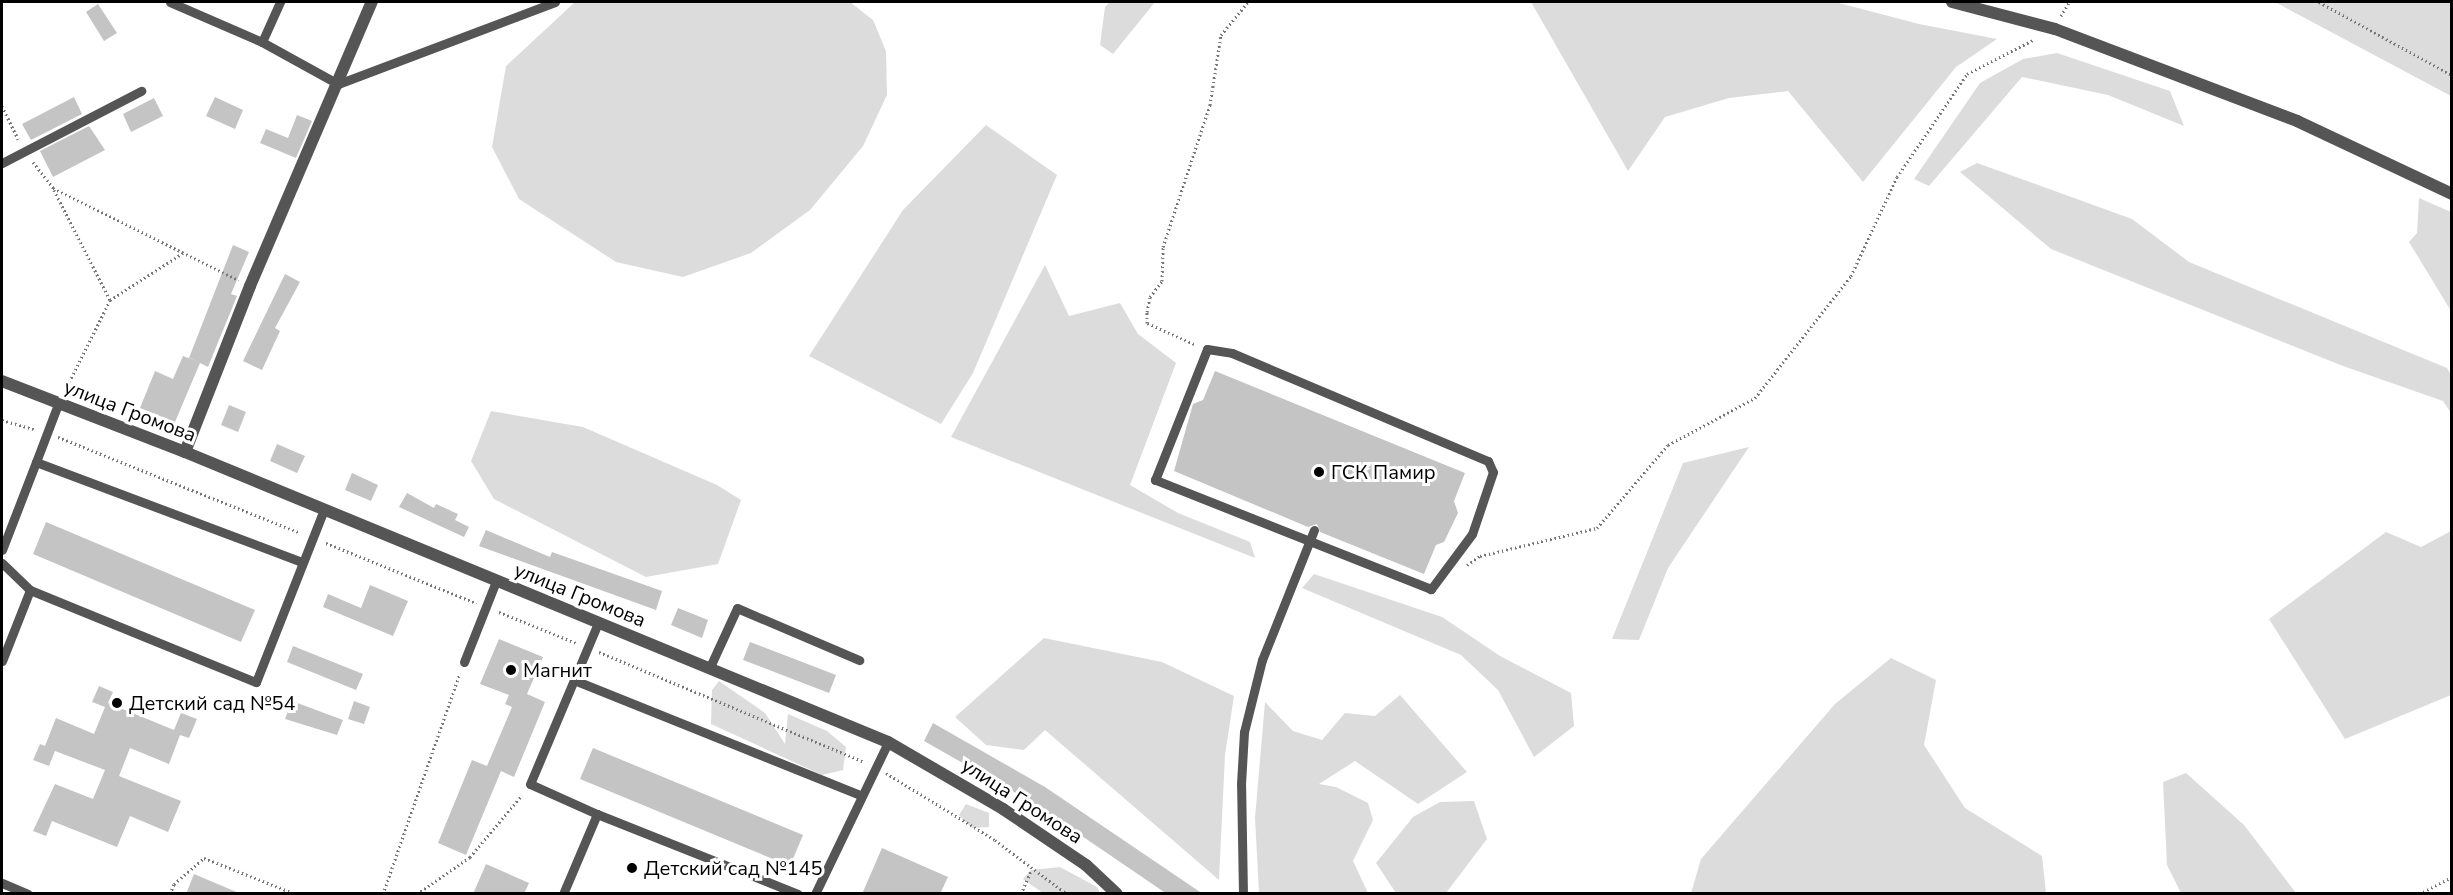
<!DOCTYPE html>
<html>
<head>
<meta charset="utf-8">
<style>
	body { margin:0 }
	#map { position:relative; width:2453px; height:895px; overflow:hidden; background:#fff; font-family:"Nunito Sans",sans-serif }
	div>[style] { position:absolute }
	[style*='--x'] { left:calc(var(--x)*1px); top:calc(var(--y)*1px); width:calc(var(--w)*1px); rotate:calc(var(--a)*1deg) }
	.green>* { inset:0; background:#dcdcdc }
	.building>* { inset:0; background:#c4c4c4 }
	.path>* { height:3px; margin-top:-1.5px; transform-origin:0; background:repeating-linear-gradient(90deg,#777 0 1.5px,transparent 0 4.5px) }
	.lane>* { height:9px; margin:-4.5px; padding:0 4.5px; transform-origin:4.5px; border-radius:4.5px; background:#555 }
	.street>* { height:12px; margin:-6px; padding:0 6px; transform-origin:6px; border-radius:6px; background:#555 }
	.dots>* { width:16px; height:16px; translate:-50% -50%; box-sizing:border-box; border:3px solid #fff; border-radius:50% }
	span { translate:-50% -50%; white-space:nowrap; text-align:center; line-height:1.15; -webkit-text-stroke:6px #fff; paint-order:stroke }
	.street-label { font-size:20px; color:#000 }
	.poi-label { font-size:20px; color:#000 }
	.left { translate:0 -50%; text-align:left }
	.frame { position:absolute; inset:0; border:3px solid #000; pointer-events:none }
</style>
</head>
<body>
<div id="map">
	<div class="green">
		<i style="clip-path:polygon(575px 2px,850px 2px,873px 20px,886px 51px,887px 95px,863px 146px,810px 210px,751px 253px,683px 277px,616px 262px,519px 199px,492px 147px,506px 66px)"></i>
		<i style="clip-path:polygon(1110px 2px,1155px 2px,1113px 54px,1100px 45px,1105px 7px)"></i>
		<i style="clip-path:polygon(1531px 2px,1835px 2px,1919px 24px,1997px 39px,1956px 67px,1863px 182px,1788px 91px,1729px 98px,1665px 117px,1628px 171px)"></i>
		<i style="clip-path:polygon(2275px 2px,2451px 2px,2451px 96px)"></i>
		<i style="clip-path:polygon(2057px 53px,2170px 91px,2184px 126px,2108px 95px,2022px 77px,1929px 186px,1914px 179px,1980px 83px,2023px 59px)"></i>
		<i style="clip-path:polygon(986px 125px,1057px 175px,973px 373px,941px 424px,809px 356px,903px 210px)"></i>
		<i style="clip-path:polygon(1977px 163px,2132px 219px,2189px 262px,2447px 368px,2451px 375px,2451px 413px,2443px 401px,2343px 366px,2051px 249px,1960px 172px)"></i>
		<i style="clip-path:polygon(2419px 198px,2451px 212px,2451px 311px,2409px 242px,2417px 233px)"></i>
		<i style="clip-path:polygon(1045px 265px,1069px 316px,1120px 303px,1138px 334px,1176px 363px,1130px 485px,1178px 513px,1250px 542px,1255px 558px,951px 437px)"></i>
		<i style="clip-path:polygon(491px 411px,583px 427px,717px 485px,741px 500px,718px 564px,646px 577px,494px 499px,471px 461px)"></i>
		<i style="clip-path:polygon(1749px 447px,1668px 568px,1639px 640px,1612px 639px,1683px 463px)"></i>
		<i style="clip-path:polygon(2451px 531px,2451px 695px,2345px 739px,2269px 619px,2386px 532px,2421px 547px)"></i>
		<i style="clip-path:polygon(1314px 574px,1442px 617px,1500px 656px,1571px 693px,1574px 726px,1534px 757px,1498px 690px,1461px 655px,1302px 588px)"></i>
		<i style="clip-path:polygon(1044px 638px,1162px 662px,1234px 696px,1225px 755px,1219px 880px,1045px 730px,1024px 750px,986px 745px,955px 717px)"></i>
		<i style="clip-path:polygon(1891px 658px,1936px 680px,1924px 745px,1965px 808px,2042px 856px,2046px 893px,1691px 893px,1701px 859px,1835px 704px)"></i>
		<i style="clip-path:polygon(719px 681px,765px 713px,785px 744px,788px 714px,827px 731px,846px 747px,843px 770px,822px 775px,711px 724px,712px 690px)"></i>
		<i style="clip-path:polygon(1400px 695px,1467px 772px,1418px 804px,1355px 761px,1319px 784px,1336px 787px,1368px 803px,1373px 820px,1353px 861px,1368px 893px,1259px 893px,1255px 818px,1265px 702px,1293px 731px,1322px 740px,1345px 713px,1375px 716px)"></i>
		<i style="clip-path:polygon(2186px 773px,2244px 825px,2296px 893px,2181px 893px,2167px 865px,2163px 782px)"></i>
		<i style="clip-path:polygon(1474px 801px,1487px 839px,1446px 893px,1396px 893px,1376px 863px,1413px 817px,1440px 802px)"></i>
		<i style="clip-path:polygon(966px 804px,989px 813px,989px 827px,972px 828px,959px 815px)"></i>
		<i style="clip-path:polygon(1060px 867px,1097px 887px,1100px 893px,1043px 893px,1023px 879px,1031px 870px)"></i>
	</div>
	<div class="building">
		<i style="clip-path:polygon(98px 4px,117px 33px,104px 41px,86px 12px)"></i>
		<i style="clip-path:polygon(74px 97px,82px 114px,31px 140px,22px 124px)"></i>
		<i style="clip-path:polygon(215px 97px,243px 110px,235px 129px,206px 116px)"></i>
		<i style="clip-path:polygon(154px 98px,163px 116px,131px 132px,123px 114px)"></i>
		<i style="clip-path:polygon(297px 115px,312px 121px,296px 158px,260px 143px,266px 129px,288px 138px)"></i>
		<i style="clip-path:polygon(89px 126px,105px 150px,53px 177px,40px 151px)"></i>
		<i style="clip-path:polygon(233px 245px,249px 252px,231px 294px,237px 296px,208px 367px,200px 363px,175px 422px,140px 408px,155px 371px,173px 379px,183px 356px,199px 362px,189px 358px)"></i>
		<i style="clip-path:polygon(285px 274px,300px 282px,275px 328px,280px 331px,262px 370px,243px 361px)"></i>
		<i style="clip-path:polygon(1215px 371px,1465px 473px,1454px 501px,1458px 513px,1444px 542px,1436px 545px,1424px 574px,1320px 532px,1317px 524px,1308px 527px,1174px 471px,1193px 404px,1203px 400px)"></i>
		<i style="clip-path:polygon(229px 405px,246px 412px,238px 432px,221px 425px)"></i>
		<i style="clip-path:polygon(277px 444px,305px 456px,297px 473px,270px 461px)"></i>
		<i style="clip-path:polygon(352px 473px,378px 485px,371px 501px,345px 490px)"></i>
		<i style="clip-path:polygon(407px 493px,434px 508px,436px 504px,458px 514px,455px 520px,469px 527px,464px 537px,399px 507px)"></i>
		<i style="clip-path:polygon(46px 522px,255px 610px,241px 642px,33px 554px)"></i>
		<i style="clip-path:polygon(486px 530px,550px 557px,552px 552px,662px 591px,656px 610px,479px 546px)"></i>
		<i style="clip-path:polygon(370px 585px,408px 601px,393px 636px,323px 607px,328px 594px,361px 608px)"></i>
		<i style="clip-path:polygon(678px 608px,708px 620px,702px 638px,671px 625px)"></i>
		<i style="clip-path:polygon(499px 639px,543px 657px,527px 694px,545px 702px,514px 777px,501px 771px,466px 855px,438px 843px,472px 760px,487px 766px,512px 707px,505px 704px,509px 695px,480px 684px)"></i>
		<i style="clip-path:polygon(750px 642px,836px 675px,829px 693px,743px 660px)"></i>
		<i style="clip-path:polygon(293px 646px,363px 674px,356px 690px,287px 662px)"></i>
		<i style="clip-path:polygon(99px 686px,113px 692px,108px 703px,174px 730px,181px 713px,197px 719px,189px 738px,180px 735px,169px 764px,130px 748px,119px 776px,181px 801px,168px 832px,130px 816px,117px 847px,52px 821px,46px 836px,33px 831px,55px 784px,93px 799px,105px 770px,55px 751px,49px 766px,33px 760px,40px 744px,45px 746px,56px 718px,94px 734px,105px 707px,92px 702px)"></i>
		<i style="clip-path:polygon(292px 701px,343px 720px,337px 735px,285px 719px)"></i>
		<i style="clip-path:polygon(354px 701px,370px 707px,364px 724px,348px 719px)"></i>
		<i style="clip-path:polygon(933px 723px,1045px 787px,1203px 894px,1167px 894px,1035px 804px,924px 741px)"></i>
		<i style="clip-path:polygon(593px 748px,803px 835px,790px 866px,580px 779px)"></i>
		<i style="clip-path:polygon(882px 848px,948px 877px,940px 894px,862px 894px)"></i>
		<i style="clip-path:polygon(486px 864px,529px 883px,524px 894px,473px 894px)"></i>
		<i style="clip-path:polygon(194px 874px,239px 893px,239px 894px,186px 894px)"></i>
	</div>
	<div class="path">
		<i style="--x:2319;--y:2;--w:152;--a:28.8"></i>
		<i style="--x:2061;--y:16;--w:16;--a:-60"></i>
		<i style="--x:2;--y:106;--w:37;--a:64"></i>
		<i style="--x:33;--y:162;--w:33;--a:52"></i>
		<i style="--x:53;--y:188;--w:207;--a:26.4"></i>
		<i style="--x:54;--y:190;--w:123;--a:63"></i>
		<i style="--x:110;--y:300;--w:102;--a:116.3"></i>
		<i style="--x:110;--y:300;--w:87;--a:-32.8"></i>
		<i style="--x:1194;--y:344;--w:51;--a:-155.9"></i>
		<i style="--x:1147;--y:323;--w:11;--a:-90"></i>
		<i style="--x:1147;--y:312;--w:15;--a:-79"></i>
		<i style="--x:1150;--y:297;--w:20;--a:-53"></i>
		<i style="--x:1162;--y:281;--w:34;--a:-88"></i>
		<i style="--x:1163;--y:247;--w:150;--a:-71.7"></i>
		<i style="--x:1210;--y:105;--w:71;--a:-81.1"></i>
		<i style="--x:1221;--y:35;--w:43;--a:-50.7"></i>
		<i style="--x:2;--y:420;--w:33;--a:16"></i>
		<i style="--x:58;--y:437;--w:260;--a:21.6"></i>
		<i style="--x:326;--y:543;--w:162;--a:21.8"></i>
		<i style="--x:1467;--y:565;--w:16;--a:-35"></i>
		<i style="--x:1480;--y:556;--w:120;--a:-13.5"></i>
		<i style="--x:1597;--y:528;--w:109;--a:-49.5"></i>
		<i style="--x:1668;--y:445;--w:99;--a:-28.4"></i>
		<i style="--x:1755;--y:398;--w:155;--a:-51.8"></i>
		<i style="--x:1851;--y:276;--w:109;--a:-65.1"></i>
		<i style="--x:1897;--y:177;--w:125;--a:-55.8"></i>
		<i style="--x:1967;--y:74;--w:76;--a:-27.2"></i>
		<i style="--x:499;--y:612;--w:83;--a:21.9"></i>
		<i style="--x:599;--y:652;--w:287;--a:22.5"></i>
		<i style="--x:886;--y:773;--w:128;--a:31.6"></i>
		<i style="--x:995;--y:840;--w:90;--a:36.9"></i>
		<i style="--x:170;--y:894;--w:11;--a:-68"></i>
		<i style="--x:174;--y:884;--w:40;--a:-41"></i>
		<i style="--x:204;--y:858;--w:99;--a:21.4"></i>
		<i style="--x:383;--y:894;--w:234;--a:-70.8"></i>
		<i style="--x:417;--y:894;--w:65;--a:-34.9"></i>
		<i style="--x:470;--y:857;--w:81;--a:-50"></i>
		<i style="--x:1021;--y:894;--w:26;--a:-67"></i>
		<i style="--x:2419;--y:894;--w:37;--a:-27"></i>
	</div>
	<div class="lane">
		<i style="--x:170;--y:2;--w:100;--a:23.5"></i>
		<i style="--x:262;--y:42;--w:87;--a:28.9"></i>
		<i style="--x:338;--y:84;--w:232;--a:-20.7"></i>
		<i style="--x:262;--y:42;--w:44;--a:-65.8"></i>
		<i style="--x:2;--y:163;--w:157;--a:-27.4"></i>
		<i style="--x:1207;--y:349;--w:25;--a:9"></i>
		<i style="--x:1232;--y:353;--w:278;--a:22.9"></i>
		<i style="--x:1488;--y:461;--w:12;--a:66"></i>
		<i style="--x:1493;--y:472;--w:65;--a:108.7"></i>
		<i style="--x:1472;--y:534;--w:69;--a:126.7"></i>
		<i style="--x:1431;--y:589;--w:297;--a:-158.4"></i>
		<i style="--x:1155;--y:480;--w:141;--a:-68.3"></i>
		<i style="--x:36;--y:462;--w:62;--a:-69.2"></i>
		<i style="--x:2;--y:550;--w:94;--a:-68.9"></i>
		<i style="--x:36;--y:462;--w:284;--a:20.6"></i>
		<i style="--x:2;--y:563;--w:39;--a:44"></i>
		<i style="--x:30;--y:590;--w:244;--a:22.2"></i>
		<i style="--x:256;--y:682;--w:183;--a:-68.5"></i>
		<i style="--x:2;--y:661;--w:76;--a:-68.5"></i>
		<i style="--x:464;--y:662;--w:87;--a:-68.4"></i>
		<i style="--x:709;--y:669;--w:67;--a:-65.3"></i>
		<i style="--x:737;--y:608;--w:133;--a:23.1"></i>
		<i style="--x:574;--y:680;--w:310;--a:21.9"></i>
		<i style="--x:597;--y:814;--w:216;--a:21.7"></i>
		<i style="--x:2;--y:883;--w:28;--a:23"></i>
		<i style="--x:563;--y:894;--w:87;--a:-67"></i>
		<i style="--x:597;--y:814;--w:73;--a:-155.9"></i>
		<i style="--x:530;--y:784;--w:175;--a:-67.1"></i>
		<i style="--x:815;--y:894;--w:169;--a:-64.3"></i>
		<i style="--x:1243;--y:894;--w:110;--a:-91"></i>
		<i style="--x:1241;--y:784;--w:52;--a:-86.7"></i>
		<i style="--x:1244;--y:732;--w:74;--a:-76"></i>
		<i style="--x:1262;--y:660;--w:140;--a:-68.2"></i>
	</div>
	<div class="street">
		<i style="--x:1952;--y:2;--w:106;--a:14.7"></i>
		<i style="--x:2055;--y:29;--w:259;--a:20.8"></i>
		<i style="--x:2297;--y:121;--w:171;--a:25.2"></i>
		<i style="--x:2;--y:381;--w:196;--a:21.2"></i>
		<i style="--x:185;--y:452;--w:760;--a:22.42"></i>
		<i style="--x:888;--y:742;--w:133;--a:30.2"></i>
		<i style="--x:1003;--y:809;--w:100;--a:34"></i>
		<i style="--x:1086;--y:865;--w:42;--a:43.1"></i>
		<i style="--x:185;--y:452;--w:178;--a:-68.6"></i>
		<i style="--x:250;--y:286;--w:309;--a:-66.8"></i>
	</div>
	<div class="dots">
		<i style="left:1319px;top:472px;background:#000"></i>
		<i style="left:511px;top:670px;background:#000"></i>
		<i style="left:117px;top:703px;background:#000"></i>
		<i style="left:632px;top:868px;background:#000"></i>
	</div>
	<div class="street-label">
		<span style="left:130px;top:411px;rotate:21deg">улица Громова</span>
		<span style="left:580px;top:595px;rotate:22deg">улица Громова</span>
		<span style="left:1022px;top:801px;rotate:33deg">улица Громова</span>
	</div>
	<div class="poi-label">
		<span class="left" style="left:1331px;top:472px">ГСК Памир</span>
		<span class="left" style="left:523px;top:670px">Магнит</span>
		<span class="left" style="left:129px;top:703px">Детский сад №54</span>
		<span class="left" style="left:644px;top:868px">Детский сад №145</span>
	</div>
	<div class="frame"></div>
</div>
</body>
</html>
